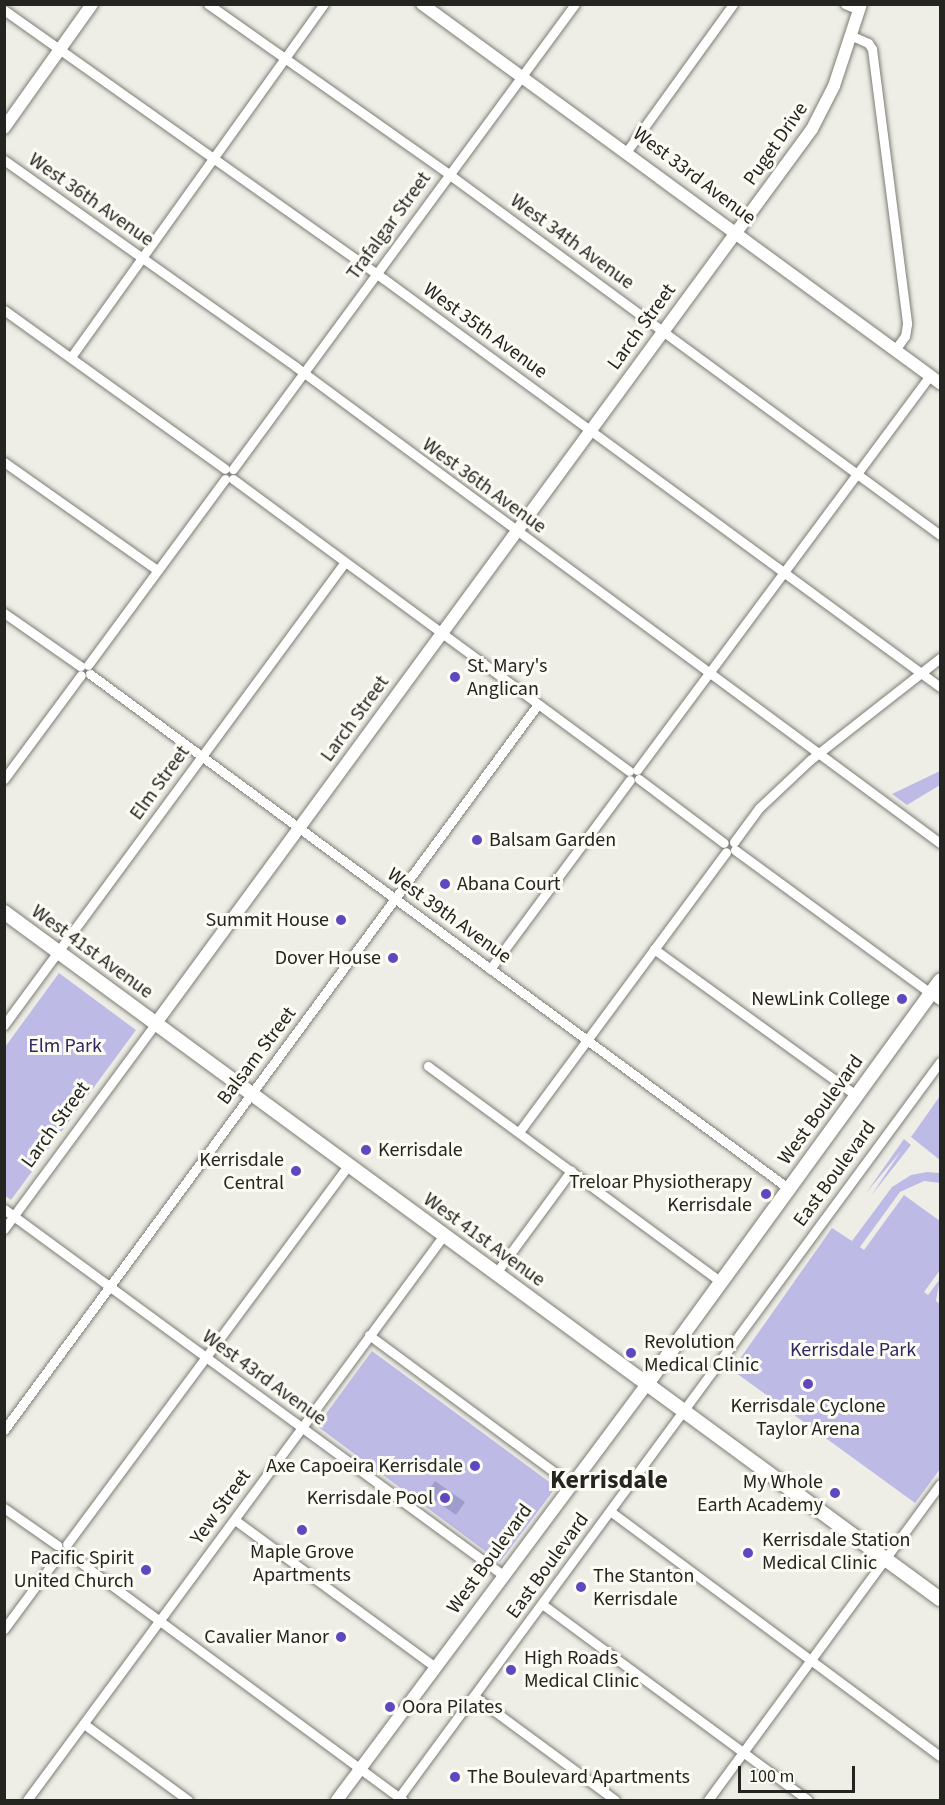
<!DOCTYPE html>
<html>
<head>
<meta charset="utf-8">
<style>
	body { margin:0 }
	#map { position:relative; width:945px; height:1805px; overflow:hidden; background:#eeeee7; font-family:"Source Sans 3",sans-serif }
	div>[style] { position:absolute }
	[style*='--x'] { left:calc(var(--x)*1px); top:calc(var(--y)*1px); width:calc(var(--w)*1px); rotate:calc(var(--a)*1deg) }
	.green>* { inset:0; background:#bdbbe6 }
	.water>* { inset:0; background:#9f9dcc }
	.roads { filter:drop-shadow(0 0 2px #7d7d76) drop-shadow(0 0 2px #7d7d76) }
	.minor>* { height:9px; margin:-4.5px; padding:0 4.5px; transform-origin:4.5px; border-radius:4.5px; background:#fff }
	.tertiary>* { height:12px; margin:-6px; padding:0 6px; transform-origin:6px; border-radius:6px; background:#fff }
	.secondary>* { height:14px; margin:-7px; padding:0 7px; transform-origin:7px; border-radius:7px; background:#fff }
	.dots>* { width:16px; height:16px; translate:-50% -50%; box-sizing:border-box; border:3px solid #fcfbf4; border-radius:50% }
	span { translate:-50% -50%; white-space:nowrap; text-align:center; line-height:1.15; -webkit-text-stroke:6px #fcfbf4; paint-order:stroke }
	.street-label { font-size:20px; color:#242421 }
	.poi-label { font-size:20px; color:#242421 }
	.left { translate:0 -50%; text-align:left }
	.right { translate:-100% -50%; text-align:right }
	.park-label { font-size:20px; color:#312861 }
	.district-label { font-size:26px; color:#242421; font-weight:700 }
	.frame { position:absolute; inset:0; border:6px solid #242421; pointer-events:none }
	.scale { position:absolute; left:738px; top:1766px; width:117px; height:27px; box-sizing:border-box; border:3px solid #242421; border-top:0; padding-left:8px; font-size:18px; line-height:21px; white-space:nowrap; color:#242421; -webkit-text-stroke:4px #fcfbf4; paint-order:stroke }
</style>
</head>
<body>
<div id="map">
	<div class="green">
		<i style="clip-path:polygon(940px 771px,940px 785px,907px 805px,892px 794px)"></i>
		<i style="clip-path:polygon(59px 973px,136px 1030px,11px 1200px,4px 1195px,5px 1047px)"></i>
		<i style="clip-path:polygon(940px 1096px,940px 1160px,911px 1137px)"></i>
		<i style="clip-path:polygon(904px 1139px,911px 1145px,871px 1196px,901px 1151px,866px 1193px)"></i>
		<i style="clip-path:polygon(927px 1172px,940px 1173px,940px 1183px,924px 1181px,900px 1192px,860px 1247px,864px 1250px,904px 1195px,940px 1221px,940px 1270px,924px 1292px,928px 1295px,940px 1279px,936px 1301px,940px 1304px,940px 1469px,915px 1503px,732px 1370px,832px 1228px,852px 1241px,892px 1187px,911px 1175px)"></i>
		<i style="clip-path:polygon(372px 1351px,556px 1487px,500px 1562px,317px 1426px)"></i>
	</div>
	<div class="water">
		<i style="clip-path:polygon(435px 1481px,465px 1502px,456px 1515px,426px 1494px)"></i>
	</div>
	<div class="roads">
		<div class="minor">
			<i style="--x:208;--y:4;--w:296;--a:35.2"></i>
			<i style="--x:450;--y:175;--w:608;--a:36.3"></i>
			<i style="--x:845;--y:4;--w:15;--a:23"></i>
			<i style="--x:4;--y:10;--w:466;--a:35.3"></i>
			<i style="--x:384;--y:279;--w:690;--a:36.27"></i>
			<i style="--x:850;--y:35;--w:20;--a:24"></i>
			<i style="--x:868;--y:43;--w:7;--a:56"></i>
			<i style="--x:872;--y:49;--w:277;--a:82.7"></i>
			<i style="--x:907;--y:324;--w:12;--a:99"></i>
			<i style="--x:905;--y:336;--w:17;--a:126"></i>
			<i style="--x:627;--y:151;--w:181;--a:-54.2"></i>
			<i style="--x:4;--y:160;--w:358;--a:35.3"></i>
			<i style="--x:296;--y:367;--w:801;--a:36.47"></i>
			<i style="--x:4;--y:310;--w:272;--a:35.7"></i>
			<i style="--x:71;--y:357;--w:434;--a:-54.4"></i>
			<i style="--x:4;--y:462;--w:187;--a:35.2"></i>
			<i style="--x:233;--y:469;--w:577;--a:-53.67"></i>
			<i style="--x:233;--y:479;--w:492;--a:36.4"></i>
			<i style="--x:4;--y:613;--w:93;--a:34.9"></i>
			<i style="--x:88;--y:665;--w:231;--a:-53.6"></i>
			<i style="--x:90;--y:674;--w:867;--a:36.37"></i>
			<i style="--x:637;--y:770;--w:492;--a:-53.4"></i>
			<i style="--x:4;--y:779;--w:129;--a:-53.5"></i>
			<i style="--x:639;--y:779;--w:106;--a:37"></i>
			<i style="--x:734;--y:842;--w:42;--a:-53.7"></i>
			<i style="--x:759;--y:808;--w:70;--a:-43.3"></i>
			<i style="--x:810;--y:760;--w:165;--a:-38.1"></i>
			<i style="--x:735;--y:850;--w:254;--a:36.2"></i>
			<i style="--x:654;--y:949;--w:249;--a:35.9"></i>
			<i style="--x:490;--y:969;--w:235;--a:-53.5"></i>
			<i style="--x:4;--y:1025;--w:575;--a:-53.63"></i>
			<i style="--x:428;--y:1066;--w:363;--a:36.4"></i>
			<i style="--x:519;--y:1132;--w:348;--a:-53.5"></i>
			<i style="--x:4;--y:1209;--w:619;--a:36.26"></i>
			<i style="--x:4;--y:1229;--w:256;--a:-53.6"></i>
			<i style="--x:496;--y:1273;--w:127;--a:-53.7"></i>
			<i style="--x:369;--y:1335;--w:250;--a:36.5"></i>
			<i style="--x:4;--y:1430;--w:901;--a:-53.66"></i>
			<i style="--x:4;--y:1508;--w:65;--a:34.9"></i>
			<i style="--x:610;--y:1511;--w:411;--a:36.6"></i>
			<i style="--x:235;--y:1520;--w:248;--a:36.3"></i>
			<i style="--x:67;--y:1544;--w:472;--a:-53.4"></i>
			<i style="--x:69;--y:1554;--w:415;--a:36.4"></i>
			<i style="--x:542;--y:1604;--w:330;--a:36.4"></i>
			<i style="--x:4;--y:1629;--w:91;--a:-53.5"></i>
			<i style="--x:474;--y:1696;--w:175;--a:36.4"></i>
			<i style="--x:84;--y:1724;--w:129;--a:36.2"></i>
			<i style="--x:27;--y:1800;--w:702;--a:-53.57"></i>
			<i style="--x:397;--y:1800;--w:916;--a:-53.66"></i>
			<i style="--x:708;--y:1800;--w:392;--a:-53.7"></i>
		</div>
		<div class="tertiary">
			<i style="--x:422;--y:4;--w:642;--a:36.19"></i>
			<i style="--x:4;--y:128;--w:152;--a:-54.6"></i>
			<i style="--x:156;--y:1023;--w:1109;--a:-53.73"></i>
			<i style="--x:812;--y:129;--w:48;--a:-62.9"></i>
			<i style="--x:834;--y:86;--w:86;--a:-71.8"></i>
			<i style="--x:337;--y:1800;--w:519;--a:-53.31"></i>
		</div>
		<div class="secondary">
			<i style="--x:4;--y:912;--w:1161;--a:36.28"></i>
			<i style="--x:647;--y:1384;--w:499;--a:-54"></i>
		</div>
	</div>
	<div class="dots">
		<i style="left:455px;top:677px;background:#5f47bf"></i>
		<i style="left:477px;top:840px;background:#5f47bf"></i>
		<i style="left:445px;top:884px;background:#5f47bf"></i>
		<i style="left:341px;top:920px;background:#5f47bf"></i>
		<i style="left:393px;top:958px;background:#5f47bf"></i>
		<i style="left:902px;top:999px;background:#5f47bf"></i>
		<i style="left:366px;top:1150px;background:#5f47bf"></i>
		<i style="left:296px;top:1171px;background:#5f47bf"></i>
		<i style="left:766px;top:1194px;background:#5f47bf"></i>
		<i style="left:631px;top:1353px;background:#5f47bf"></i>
		<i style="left:808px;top:1384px;background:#5f47bf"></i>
		<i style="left:475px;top:1466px;background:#5f47bf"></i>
		<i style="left:835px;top:1493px;background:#5f47bf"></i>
		<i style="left:445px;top:1498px;background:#5f47bf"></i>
		<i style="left:302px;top:1530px;background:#5f47bf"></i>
		<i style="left:748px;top:1553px;background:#5f47bf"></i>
		<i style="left:146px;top:1570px;background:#5f47bf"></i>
		<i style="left:581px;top:1587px;background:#5f47bf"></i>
		<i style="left:341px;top:1637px;background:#5f47bf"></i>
		<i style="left:511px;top:1670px;background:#5f47bf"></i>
		<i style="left:390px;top:1707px;background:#5f47bf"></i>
		<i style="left:455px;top:1777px;background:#5f47bf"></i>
	</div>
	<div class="street-label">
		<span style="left:776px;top:144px;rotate:-55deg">Puget Drive</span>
		<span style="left:694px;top:176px;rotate:37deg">West 33rd Avenue</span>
		<span style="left:91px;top:200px;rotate:35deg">West 36th Avenue</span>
		<span style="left:389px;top:226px;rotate:-54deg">Trafalgar Street</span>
		<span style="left:572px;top:242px;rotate:36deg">West 34th Avenue</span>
		<span style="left:642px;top:327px;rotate:-54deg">Larch Street</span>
		<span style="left:485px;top:331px;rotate:36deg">West 35th Avenue</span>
		<span style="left:484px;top:486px;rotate:36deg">West 36th Avenue</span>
		<span style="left:355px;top:719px;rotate:-54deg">Larch Street</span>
		<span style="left:160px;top:783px;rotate:-54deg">Elm Street</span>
		<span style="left:449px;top:916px;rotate:36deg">West 39th Avenue</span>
		<span style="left:92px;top:952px;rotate:36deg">West 41st Avenue</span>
		<span style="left:257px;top:1056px;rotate:-53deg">Balsam Street</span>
		<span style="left:821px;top:1110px;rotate:-54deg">West Boulevard</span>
		<span style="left:56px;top:1125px;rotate:-54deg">Larch Street</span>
		<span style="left:835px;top:1174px;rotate:-54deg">East Boulevard</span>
		<span style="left:484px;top:1240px;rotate:36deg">West 41st Avenue</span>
		<span style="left:264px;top:1378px;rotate:36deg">West 43rd Avenue</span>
		<span style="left:221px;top:1507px;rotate:-54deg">Yew Street</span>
		<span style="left:490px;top:1559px;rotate:-54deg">West Boulevard</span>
		<span style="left:548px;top:1566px;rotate:-54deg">East Boulevard</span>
	</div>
	<div class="poi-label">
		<span class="left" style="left:467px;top:678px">St. Mary's<br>Anglican</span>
		<span class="left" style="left:489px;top:840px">Balsam Garden</span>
		<span class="left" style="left:457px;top:884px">Abana Court</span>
		<span class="right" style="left:329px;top:920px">Summit House</span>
		<span class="right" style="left:381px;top:958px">Dover House</span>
		<span class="right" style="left:890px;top:999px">NewLink College</span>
		<span class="left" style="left:378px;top:1150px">Kerrisdale</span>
		<span class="right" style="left:284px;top:1172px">Kerrisdale<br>Central</span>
		<span class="right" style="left:752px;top:1194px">Treloar Physiotherapy<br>Kerrisdale</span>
		<span class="left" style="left:644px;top:1354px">Revolution<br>Medical Clinic</span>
		<span style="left:808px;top:1418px">Kerrisdale Cyclone<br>Taylor Arena</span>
		<span class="right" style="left:463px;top:1466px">Axe Capoeira Kerrisdale</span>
		<span class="right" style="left:823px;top:1494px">My Whole<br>Earth Academy</span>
		<span class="right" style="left:433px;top:1498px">Kerrisdale Pool</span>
		<span class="left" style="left:762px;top:1552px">Kerrisdale Station<br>Medical Clinic</span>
		<span style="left:302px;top:1564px">Maple Grove<br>Apartments</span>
		<span class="right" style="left:134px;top:1570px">Pacific Spirit<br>United Church</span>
		<span class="left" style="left:593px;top:1588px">The Stanton<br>Kerrisdale</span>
		<span class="right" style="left:329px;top:1637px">Cavalier Manor</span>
		<span class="left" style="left:524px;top:1670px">High Roads<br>Medical Clinic</span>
		<span class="left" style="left:402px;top:1707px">Oora Pilates</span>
		<span class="left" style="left:467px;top:1777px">The Boulevard Apartments</span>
	</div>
	<div class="park-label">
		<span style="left:65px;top:1046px">Elm Park</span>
		<span style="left:853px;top:1350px">Kerrisdale Park</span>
	</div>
	<div class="district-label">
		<span style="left:609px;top:1480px">Kerrisdale</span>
	</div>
	<div class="frame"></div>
	<div class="scale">100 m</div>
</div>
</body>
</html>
